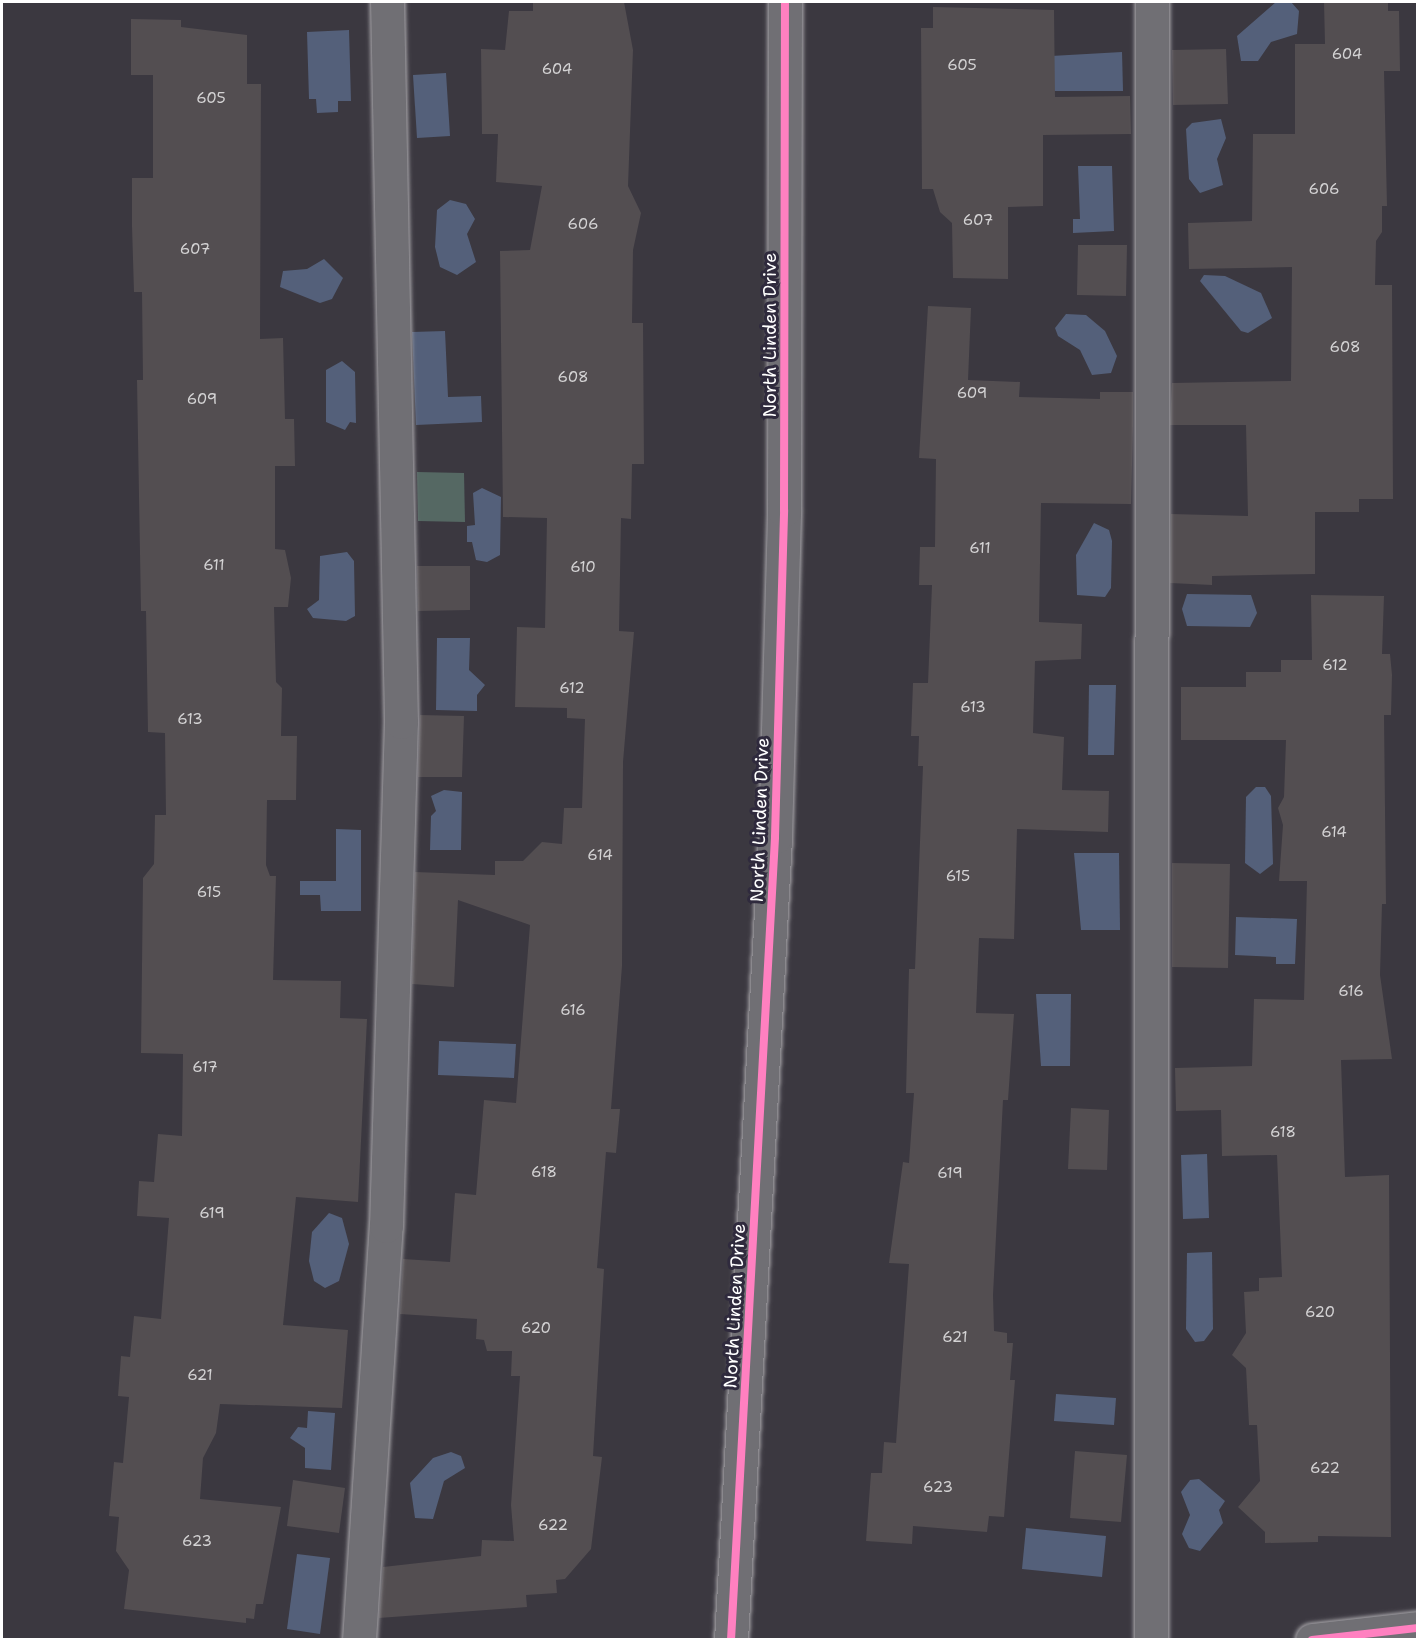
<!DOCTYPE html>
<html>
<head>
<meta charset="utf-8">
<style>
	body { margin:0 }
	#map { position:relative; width:1419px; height:1641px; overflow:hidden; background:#3b3840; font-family:"Shantell Sans",sans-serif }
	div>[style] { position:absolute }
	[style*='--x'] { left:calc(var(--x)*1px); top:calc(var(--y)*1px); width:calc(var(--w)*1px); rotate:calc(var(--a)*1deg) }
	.green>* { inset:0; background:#556863 }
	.water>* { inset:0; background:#54607a }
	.building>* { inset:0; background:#534e51 }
	.roads { filter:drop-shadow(0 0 2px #a7a5a9) drop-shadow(0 0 2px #a7a5a9) }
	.minor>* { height:33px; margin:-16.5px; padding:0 16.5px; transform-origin:16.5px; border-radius:16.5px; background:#706f74 }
	.cycleway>* { height:8px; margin:-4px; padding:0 4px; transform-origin:4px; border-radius:4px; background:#ff80c0 }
	span { translate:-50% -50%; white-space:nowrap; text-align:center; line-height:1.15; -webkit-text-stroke:6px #2f2a3d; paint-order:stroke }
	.number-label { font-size:15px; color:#d4d3d4 }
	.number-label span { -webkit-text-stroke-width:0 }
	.street-label { font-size:18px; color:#fff }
	.frame { position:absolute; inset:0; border:3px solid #fff; pointer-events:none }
</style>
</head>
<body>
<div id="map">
	<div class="green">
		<i style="clip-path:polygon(417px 472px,464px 473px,465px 522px,418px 521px)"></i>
	</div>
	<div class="water">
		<i style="clip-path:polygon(1276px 2px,1291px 2px,1299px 11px,1297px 34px,1271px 42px,1258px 61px,1241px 61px,1237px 36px)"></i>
		<i style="clip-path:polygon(349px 30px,351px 101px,338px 101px,338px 112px,317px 113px,316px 99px,309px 99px,307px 32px)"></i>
		<i style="clip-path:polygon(1122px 52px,1123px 91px,1052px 91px,1051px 56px)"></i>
		<i style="clip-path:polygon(446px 73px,450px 136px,417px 138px,413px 75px)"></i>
		<i style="clip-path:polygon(1221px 119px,1226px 138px,1217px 159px,1223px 185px,1200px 193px,1189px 179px,1186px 129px,1192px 123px)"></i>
		<i style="clip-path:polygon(1078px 166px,1112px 166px,1114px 231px,1073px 233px,1073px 219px,1080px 219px)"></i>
		<i style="clip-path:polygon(450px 200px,466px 204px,475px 219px,467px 234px,476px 262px,457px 275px,440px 267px,435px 247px,437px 210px)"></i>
		<i style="clip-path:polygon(324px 259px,343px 278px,332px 299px,320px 303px,280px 287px,283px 271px,307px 269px)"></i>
		<i style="clip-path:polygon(1204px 275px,1225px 276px,1261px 293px,1272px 318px,1248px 333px,1241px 331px,1200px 281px)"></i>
		<i style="clip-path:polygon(1066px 314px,1086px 315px,1105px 331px,1117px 356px,1111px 373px,1092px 375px,1080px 350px,1058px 336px,1055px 328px)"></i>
		<i style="clip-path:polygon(445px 331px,448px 397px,481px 396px,482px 422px,416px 425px,412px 332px)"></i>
		<i style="clip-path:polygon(342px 361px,355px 372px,356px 423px,350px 422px,345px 430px,326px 422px,326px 370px)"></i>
		<i style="clip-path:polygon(482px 488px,501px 497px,500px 555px,487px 562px,476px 560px,472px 542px,467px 542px,467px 526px,475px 525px,473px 493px)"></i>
		<i style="clip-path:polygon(1094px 523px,1109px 530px,1112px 541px,1111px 588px,1105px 597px,1077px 595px,1076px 555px)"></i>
		<i style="clip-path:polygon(347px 552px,354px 561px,355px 616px,346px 621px,313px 618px,307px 609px,319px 600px,320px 556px)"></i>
		<i style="clip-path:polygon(1187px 594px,1251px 595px,1257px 613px,1250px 627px,1187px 626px,1182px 609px)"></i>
		<i style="clip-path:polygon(437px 638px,470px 638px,469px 670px,485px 685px,477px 695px,477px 711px,436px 710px)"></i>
		<i style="clip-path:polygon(1089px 685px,1116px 685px,1114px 755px,1088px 755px)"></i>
		<i style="clip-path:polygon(1256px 787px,1265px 787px,1271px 796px,1273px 864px,1260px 874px,1245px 863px,1246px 797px)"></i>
		<i style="clip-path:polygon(444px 790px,462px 792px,461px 850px,430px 850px,431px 816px,436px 811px,431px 796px)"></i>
		<i style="clip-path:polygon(336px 829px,361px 830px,361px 911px,321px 911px,320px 895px,300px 895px,300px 881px,336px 881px)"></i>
		<i style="clip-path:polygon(1074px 853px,1119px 853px,1120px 930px,1081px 930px)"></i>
		<i style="clip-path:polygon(1236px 917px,1297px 919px,1295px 964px,1276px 964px,1276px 957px,1235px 955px)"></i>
		<i style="clip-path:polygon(1036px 994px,1071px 994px,1070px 1066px,1041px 1066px)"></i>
		<i style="clip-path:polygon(439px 1041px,516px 1044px,514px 1078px,438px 1075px)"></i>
		<i style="clip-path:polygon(1207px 1154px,1209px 1218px,1183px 1219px,1181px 1155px)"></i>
		<i style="clip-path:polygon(329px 1213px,342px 1218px,349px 1244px,339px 1281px,325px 1288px,314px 1281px,309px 1261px,312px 1232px)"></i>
		<i style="clip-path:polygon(1212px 1252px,1213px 1329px,1204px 1341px,1195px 1342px,1186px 1329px,1187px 1253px)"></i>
		<i style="clip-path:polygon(1056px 1394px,1116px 1398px,1114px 1425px,1054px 1421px)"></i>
		<i style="clip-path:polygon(308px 1411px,335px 1413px,331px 1470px,305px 1468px,305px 1448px,290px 1438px,298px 1427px,307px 1428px)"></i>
		<i style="clip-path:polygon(451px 1452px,461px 1456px,465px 1468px,444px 1481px,433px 1519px,415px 1518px,410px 1483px,433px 1458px)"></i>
		<i style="clip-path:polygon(1199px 1479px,1225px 1501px,1219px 1510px,1223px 1523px,1200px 1551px,1189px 1548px,1182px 1534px,1190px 1515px,1181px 1492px,1190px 1480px)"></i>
		<i style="clip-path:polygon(1026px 1528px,1106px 1536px,1102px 1577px,1022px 1569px)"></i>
		<i style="clip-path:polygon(297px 1554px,330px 1558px,320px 1634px,287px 1629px)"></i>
	</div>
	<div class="building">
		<i style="clip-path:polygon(533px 2px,624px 2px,633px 50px,628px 186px,641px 213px,633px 250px,632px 323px,643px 323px,644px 464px,632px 464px,631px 519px,621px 518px,619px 631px,634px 632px,623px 762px,622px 966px,611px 1109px,620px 1109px,616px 1153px,606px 1152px,597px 1268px,604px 1269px,593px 1456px,602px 1457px,591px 1549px,565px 1579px,556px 1580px,557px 1593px,526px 1595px,527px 1607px,379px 1618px,383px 1567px,481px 1556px,482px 1540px,514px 1541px,511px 1505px,520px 1376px,511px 1376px,512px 1351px,487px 1351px,484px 1340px,476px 1339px,477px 1319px,400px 1314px,403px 1259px,450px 1262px,455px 1193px,476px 1195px,484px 1100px,516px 1103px,530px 925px,458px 900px,454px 987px,412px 984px,415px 872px,495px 875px,495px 861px,523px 861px,542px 842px,562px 844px,564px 808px,582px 808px,585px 719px,567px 718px,567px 708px,515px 707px,517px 627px,545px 628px,547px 518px,503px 517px,500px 251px,530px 250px,542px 186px,496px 182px,498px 134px,482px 134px,481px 49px,505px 50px,509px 11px,533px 11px)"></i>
		<i style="clip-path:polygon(1324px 2px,1388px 2px,1388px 11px,1399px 11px,1400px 71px,1384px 71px,1387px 206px,1382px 206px,1382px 232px,1376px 241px,1375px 285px,1392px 285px,1393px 499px,1359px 499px,1359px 512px,1315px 512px,1315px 574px,1212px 576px,1212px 585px,1170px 583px,1171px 514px,1248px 516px,1246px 425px,1170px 425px,1172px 383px,1291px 381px,1292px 267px,1189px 269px,1188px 223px,1252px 221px,1253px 134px,1295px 134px,1295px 44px,1325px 44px)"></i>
		<i style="clip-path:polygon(933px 7px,1054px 10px,1055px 97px,1130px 96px,1131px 134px,1043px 135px,1043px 206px,1008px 207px,1008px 279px,953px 278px,952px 223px,940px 212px,933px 189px,922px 189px,921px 28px,933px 28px)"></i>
		<i style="clip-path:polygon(131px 19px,181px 20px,181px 27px,247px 35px,247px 84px,261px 84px,260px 339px,283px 338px,285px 419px,294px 419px,295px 466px,275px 466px,275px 549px,285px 550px,291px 578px,288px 607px,274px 607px,276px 682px,282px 688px,281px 736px,297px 736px,296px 800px,267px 800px,266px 865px,270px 876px,276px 876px,273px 980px,341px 981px,340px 1018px,367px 1019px,358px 1202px,296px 1197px,283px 1325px,348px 1330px,342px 1408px,220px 1404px,216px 1433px,203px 1458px,200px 1499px,281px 1507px,263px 1604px,256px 1604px,254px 1619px,246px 1618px,246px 1623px,124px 1609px,129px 1570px,116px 1551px,119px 1517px,109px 1516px,114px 1462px,123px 1463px,129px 1397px,118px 1396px,121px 1356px,130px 1357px,134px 1316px,161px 1319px,169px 1218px,137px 1216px,139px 1181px,154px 1182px,158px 1134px,182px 1136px,183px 1054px,141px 1053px,143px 878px,154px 864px,155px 815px,166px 815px,165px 733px,148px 732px,146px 611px,141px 611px,137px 380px,143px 380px,142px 292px,134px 292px,132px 226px,132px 178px,153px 178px,153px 75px,131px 75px)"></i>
		<i style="clip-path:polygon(1226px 49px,1228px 104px,1173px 105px,1172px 50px)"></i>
		<i style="clip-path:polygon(1078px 245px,1127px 245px,1126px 296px,1077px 295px)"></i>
		<i style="clip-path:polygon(928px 306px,971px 308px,968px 380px,1020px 382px,1019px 397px,1100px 399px,1100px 392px,1133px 392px,1133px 426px,1131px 504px,1041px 503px,1039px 622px,1082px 624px,1081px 659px,1035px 661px,1033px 733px,1064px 737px,1062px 790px,1109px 791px,1108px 832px,1017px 829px,1014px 939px,979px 938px,976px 1013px,1014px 1014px,1008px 1100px,1003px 1100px,993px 1295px,994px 1331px,1007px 1333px,1007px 1343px,1013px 1343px,1010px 1380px,1015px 1380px,1004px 1517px,989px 1516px,987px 1532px,913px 1526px,912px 1544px,866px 1541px,871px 1473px,882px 1473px,884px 1442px,896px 1443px,909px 1264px,889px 1263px,903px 1162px,909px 1163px,914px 1093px,906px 1093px,909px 969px,915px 969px,923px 766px,918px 766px,919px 736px,911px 736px,913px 683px,928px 683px,932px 585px,919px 585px,920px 547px,935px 547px,936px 459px,919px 458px)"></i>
		<i style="clip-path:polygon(417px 566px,470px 566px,470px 610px,418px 611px)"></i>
		<i style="clip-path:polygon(1311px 595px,1384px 596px,1382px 654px,1390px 654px,1392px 675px,1391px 715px,1384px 715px,1386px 904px,1382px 904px,1380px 975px,1392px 1059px,1341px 1060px,1345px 1177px,1389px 1175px,1391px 1537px,1318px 1536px,1318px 1542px,1265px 1543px,1265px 1532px,1238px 1507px,1260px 1481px,1257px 1425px,1249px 1425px,1246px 1368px,1232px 1355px,1246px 1333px,1244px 1292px,1259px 1291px,1259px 1278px,1282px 1277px,1277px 1155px,1222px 1156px,1221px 1110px,1176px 1111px,1175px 1068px,1252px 1066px,1254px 999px,1304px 1000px,1307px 881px,1279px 881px,1283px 825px,1278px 808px,1284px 797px,1286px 740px,1181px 740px,1181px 687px,1246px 687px,1246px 672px,1281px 672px,1281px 660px,1312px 660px)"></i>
		<i style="clip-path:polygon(420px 715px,464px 716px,462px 777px,418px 777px)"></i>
		<i style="clip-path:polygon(1172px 863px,1230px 864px,1228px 968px,1172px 967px)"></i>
		<i style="clip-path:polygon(1071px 1108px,1109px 1110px,1107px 1170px,1068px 1169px)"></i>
		<i style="clip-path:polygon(1075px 1451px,1127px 1455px,1121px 1522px,1070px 1518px)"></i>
		<i style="clip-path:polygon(293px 1480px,345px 1488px,339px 1533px,287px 1526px)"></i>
	</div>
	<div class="roads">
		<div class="minor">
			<i style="--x:359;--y:1640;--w:415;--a:-86.3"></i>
			<i style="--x:386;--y:1226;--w:504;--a:-88.3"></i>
			<i style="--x:401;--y:722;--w:720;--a:-91.11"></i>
			<i style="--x:731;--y:1640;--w:804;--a:-86.86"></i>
			<i style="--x:775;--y:837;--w:327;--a:-88.4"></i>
			<i style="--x:784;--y:510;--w:508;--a:-89.89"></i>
			<i style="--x:1151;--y:1640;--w:1638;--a:-89.97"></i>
			<i style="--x:1312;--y:1640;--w:107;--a:-6.5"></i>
		</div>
	</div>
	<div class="cycleway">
		<i style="--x:731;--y:1640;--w:804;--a:-86.86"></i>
		<i style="--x:775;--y:837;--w:327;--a:-88.4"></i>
		<i style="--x:784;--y:510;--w:508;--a:-89.89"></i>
		<i style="--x:1312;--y:1640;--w:107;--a:-6.5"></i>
	</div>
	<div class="number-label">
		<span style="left:1347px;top:55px">604</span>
		<span style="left:962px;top:66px">605</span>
		<span style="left:557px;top:70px">604</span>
		<span style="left:211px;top:99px">605</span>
		<span style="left:1324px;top:190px">606</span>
		<span style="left:978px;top:221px">607</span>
		<span style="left:583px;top:225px">606</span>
		<span style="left:195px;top:250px">607</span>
		<span style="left:1345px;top:348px">608</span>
		<span style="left:573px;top:378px">608</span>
		<span style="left:972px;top:394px">609</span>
		<span style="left:202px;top:400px">609</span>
		<span style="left:980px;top:549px">611</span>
		<span style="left:214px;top:566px">611</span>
		<span style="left:583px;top:568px">610</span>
		<span style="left:1335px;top:666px">612</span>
		<span style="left:572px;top:689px">612</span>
		<span style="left:973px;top:708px">613</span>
		<span style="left:190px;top:720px">613</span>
		<span style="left:1334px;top:833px">614</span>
		<span style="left:600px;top:856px">614</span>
		<span style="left:958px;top:877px">615</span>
		<span style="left:209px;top:893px">615</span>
		<span style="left:1351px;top:992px">616</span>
		<span style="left:573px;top:1011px">616</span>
		<span style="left:205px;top:1068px">617</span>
		<span style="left:1283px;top:1133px">618</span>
		<span style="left:544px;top:1173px">618</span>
		<span style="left:950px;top:1174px">619</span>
		<span style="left:212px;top:1214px">619</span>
		<span style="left:1320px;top:1313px">620</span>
		<span style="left:536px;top:1329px">620</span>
		<span style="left:955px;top:1338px">621</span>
		<span style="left:200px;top:1376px">621</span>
		<span style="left:1325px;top:1469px">622</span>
		<span style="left:938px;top:1488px">623</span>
		<span style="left:553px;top:1526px">622</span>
		<span style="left:197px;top:1542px">623</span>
	</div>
	<div class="street-label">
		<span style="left:770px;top:335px;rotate:-90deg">North Linden Drive</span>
		<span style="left:760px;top:820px;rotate:-88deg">North Linden Drive</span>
		<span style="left:735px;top:1306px;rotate:-87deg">North Linden Drive</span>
	</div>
	<div class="frame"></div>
</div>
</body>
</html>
